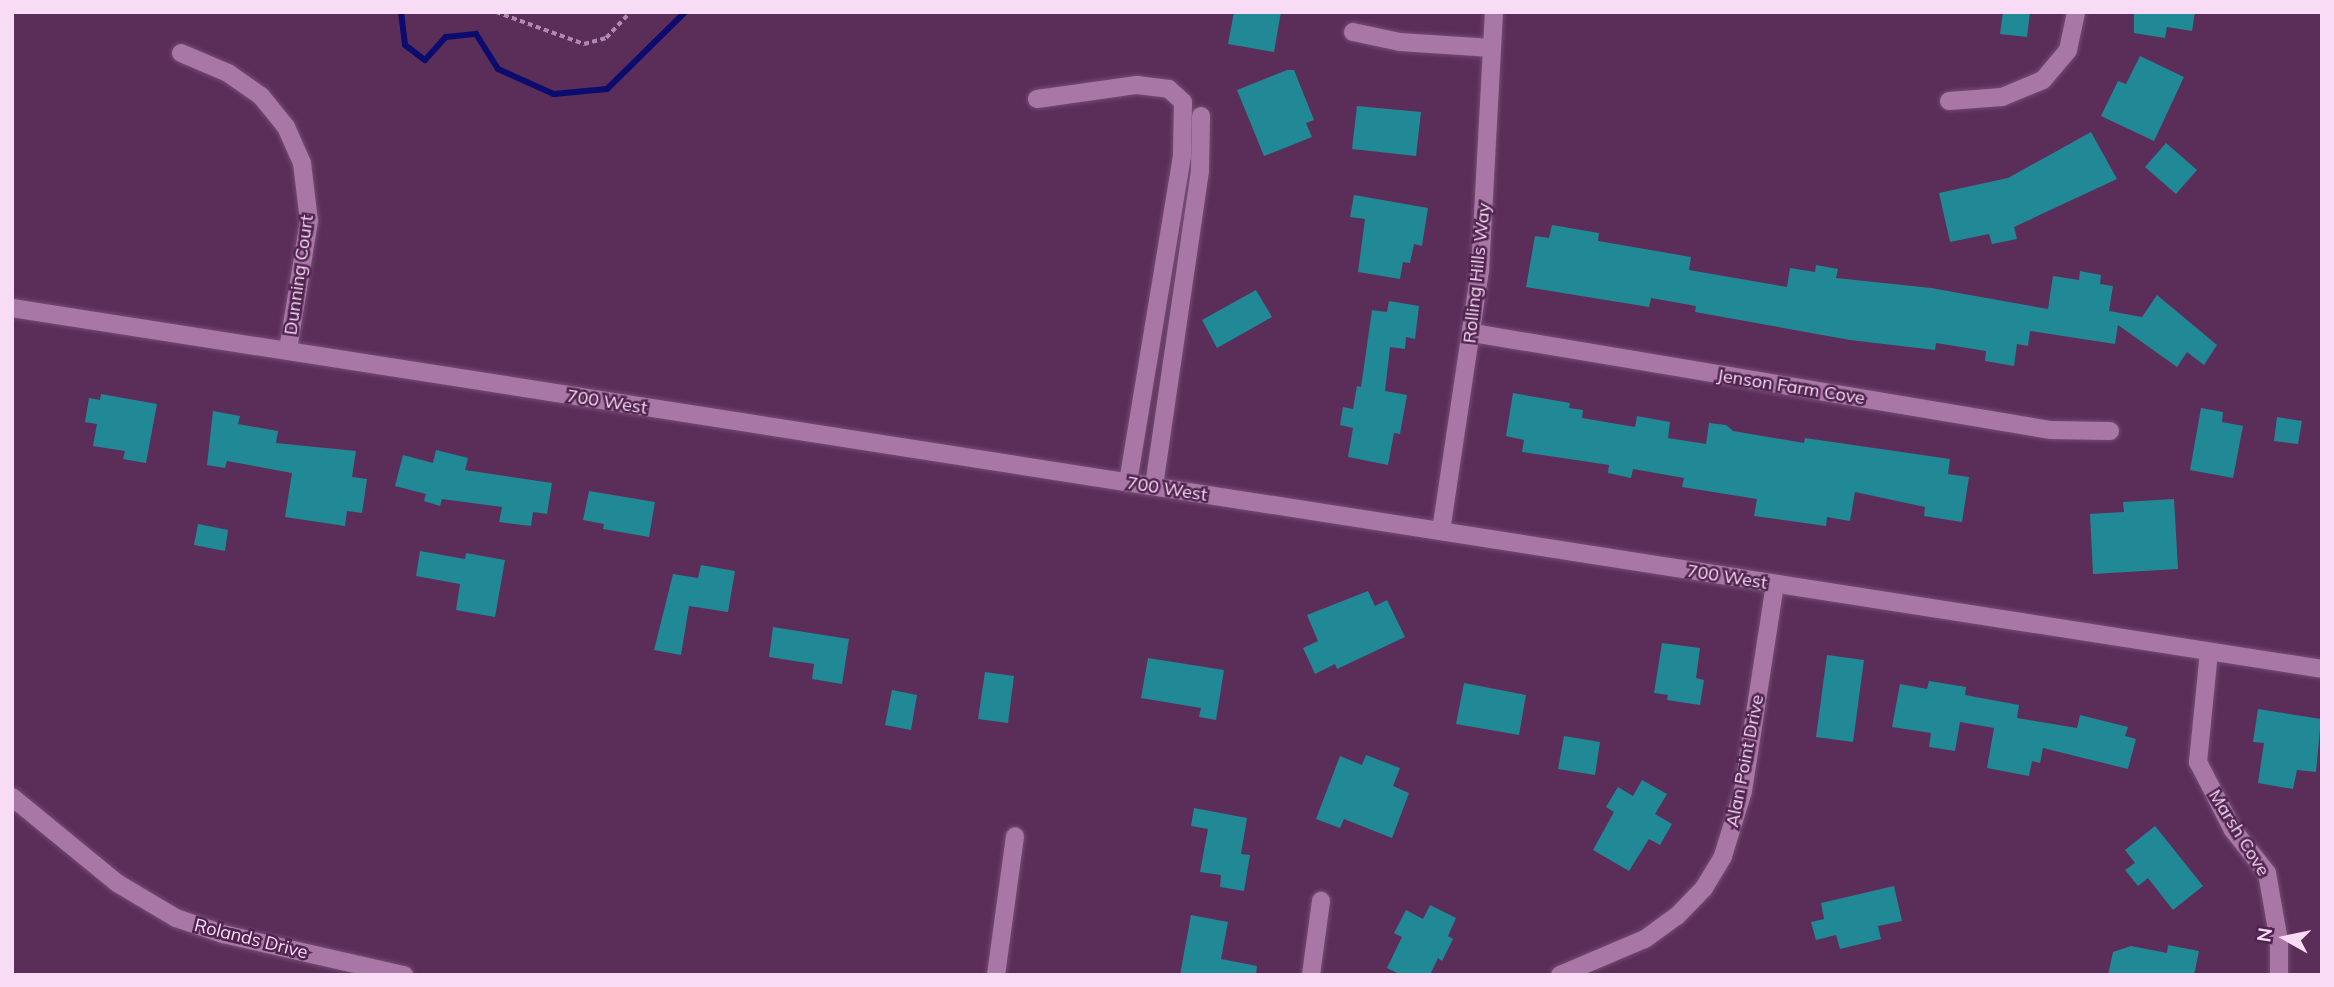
<!DOCTYPE html>
<html>
<head>
<meta charset="utf-8">
<style>
	body { margin:0 }
	#map { position:relative; width:2334px; height:987px; overflow:hidden; background:#5b2e5a; font-family:Mulish,sans-serif }
	div>[style] { position:absolute }
	[style*='--x'] { left:calc(var(--x)*1px); top:calc(var(--y)*1px); width:calc(var(--w)*1px); rotate:calc(var(--a)*1deg) }
	.stream>* { height:6px; margin:-3px; padding:0 3px; transform-origin:3px; border-radius:3px; background:#0b0c6d }
	.building>* { inset:0; background:#218896 }
	.path>* { height:3.5px; margin-top:-1.75px; transform-origin:0; background:repeating-linear-gradient(90deg,#ae8aac 0 5px,transparent 0 8.5px) }
	.roads { filter:drop-shadow(0 0 2px #734c72) drop-shadow(0 0 2px #734c72) }
	.minor>* { height:18px; margin:-9px; padding:0 9px; transform-origin:9px; border-radius:9px; background:#a977a6 }
	span { translate:-50% -50%; white-space:nowrap; text-align:center; line-height:1.15; -webkit-text-stroke:5px #50244f; paint-order:stroke }
	.street-label { font-size:18px; color:#f8dcf6 }
	.frame { position:absolute; inset:0; border:14px solid #f8dcf6; pointer-events:none }
	.north { position:absolute; left:2250px; top:903px; width:70px; height:70px; -webkit-text-stroke:5px #50244f; paint-order:stroke; rotate:279deg; font-size:19px; font-weight:700; line-height:28px; text-align:center; color:#f8dcf6 }
	.north::after { content:''; display:block; margin:auto; width:24px; height:32px; background:#f8dcf6; clip-path:polygon(50% 0,100% 100%,50% 72%,0 100%) }
</style>
</head>
<body>
<div id="map">
	<div class="stream">
		<i style="--x:401;--y:12;--w:33;--a:83"></i>
		<i style="--x:405;--y:45;--w:25;--a:37"></i>
		<i style="--x:425;--y:60;--w:31;--a:-48"></i>
		<i style="--x:446;--y:37;--w:30;--a:-6"></i>
		<i style="--x:476;--y:34;--w:41;--a:57.8"></i>
		<i style="--x:498;--y:69;--w:61;--a:24.1"></i>
		<i style="--x:554;--y:94;--w:53;--a:-5.4"></i>
		<i style="--x:607;--y:89;--w:110;--a:-44.6"></i>
	</div>
	<div class="building">
		<i style="clip-path:polygon(1234px 12px,1281px 12px,1274px 52px,1228px 44px)"></i>
		<i style="clip-path:polygon(2003px 12px,2030px 12px,2027px 37px,2000px 34px)"></i>
		<i style="clip-path:polygon(2134px 12px,2195px 12px,2192px 31px,2167px 27px,2165px 38px,2134px 33px)"></i>
		<i style="clip-path:polygon(2140px 56px,2184px 77px,2154px 141px,2101px 116px,2118px 81px,2126px 84px)"></i>
		<i style="clip-path:polygon(1287px 70px,1294px 70px,1314px 120px,1306px 123px,1312px 137px,1264px 156px,1237px 90px)"></i>
		<i style="clip-path:polygon(1357px 106px,1421px 112px,1416px 156px,1352px 149px)"></i>
		<i style="clip-path:polygon(2091px 132px,2117px 179px,2014px 227px,2017px 239px,1992px 244px,1989px 234px,1950px 242px,1939px 193px,2008px 178px)"></i>
		<i style="clip-path:polygon(2166px 143px,2197px 170px,2176px 194px,2145px 167px)"></i>
		<i style="clip-path:polygon(1354px 195px,1428px 208px,1422px 246px,1414px 244px,1410px 263px,1403px 262px,1400px 279px,1358px 272px,1365px 219px,1350px 217px)"></i>
		<i style="clip-path:polygon(1552px 225px,1599px 233px,1598px 241px,1691px 257px,1689px 270px,1787px 287px,1790px 268px,1815px 272px,1816px 265px,1838px 269px,1836px 278px,1931px 288px,2048px 309px,2053px 276px,2079px 280px,2080px 271px,2101px 275px,2100px 284px,2113px 286px,2109px 311px,2142px 317px,2157px 295px,2217px 345px,2204px 365px,2187px 352px,2177px 367px,2118px 325px,2115px 344px,2030px 331px,2028px 346px,2017px 344px,2014px 366px,1985px 361px,1986px 351px,1936px 343px,1935px 350px,1850px 340px,1695px 312px,1696px 306px,1651px 298px,1649px 307px,1526px 287px,1535px 236px,1549px 238px)"></i>
		<i style="clip-path:polygon(1256px 290px,1272px 317px,1217px 348px,1202px 320px)"></i>
		<i style="clip-path:polygon(1389px 301px,1419px 306px,1415px 339px,1406px 337px,1405px 349px,1390px 347px,1385px 391px,1407px 395px,1400px 434px,1394px 433px,1388px 465px,1348px 457px,1353px 428px,1340px 425px,1343px 407px,1353px 409px,1357px 386px,1361px 387px,1372px 310px,1387px 312px)"></i>
		<i style="clip-path:polygon(1513px 393px,1570px 403px,1569px 408px,1583px 410px,1582px 418px,1635px 427px,1637px 416px,1670px 422px,1668px 438px,1706px 444px,1709px 423px,1726px 425px,1733px 431px,1804px 443px,1805px 438px,1950px 459px,1948px 474px,1969px 477px,1962px 522px,1924px 516px,1925px 507px,1855px 492px,1850px 521px,1827px 517px,1826px 526px,1754px 516px,1757px 499px,1682px 487px,1684px 478px,1633px 469px,1631px 478px,1608px 473px,1609px 465px,1522px 452px,1524px 440px,1506px 436px)"></i>
		<i style="clip-path:polygon(101px 394px,157px 404px,146px 463px,123px 459px,125px 451px,93px 446px,97px 424px,85px 422px,89px 398px,100px 400px)"></i>
		<i style="clip-path:polygon(2201px 408px,2223px 412px,2222px 422px,2243px 426px,2233px 478px,2190px 470px)"></i>
		<i style="clip-path:polygon(213px 411px,240px 416px,238px 424px,278px 431px,276px 443px,356px 451px,352px 477px,367px 479px,362px 513px,347px 511px,345px 526px,285px 517px,292px 473px,227px 461px,225px 468px,207px 465px)"></i>
		<i style="clip-path:polygon(2277px 417px,2302px 421px,2298px 444px,2274px 441px)"></i>
		<i style="clip-path:polygon(436px 450px,468px 458px,465px 470px,552px 483px,547px 514px,533px 512px,531px 526px,499px 522px,502px 507px,442px 499px,440px 506px,424px 501px,426px 494px,395px 486px,403px 455px,433px 463px)"></i>
		<i style="clip-path:polygon(589px 491px,655px 502px,649px 537px,603px 529px,604px 524px,583px 520px)"></i>
		<i style="clip-path:polygon(2174px 499px,2178px 569px,2093px 574px,2090px 514px,2124px 512px,2123px 502px)"></i>
		<i style="clip-path:polygon(198px 524px,228px 530px,225px 551px,194px 545px)"></i>
		<i style="clip-path:polygon(420px 551px,465px 559px,466px 553px,505px 560px,495px 617px,456px 610px,460px 584px,416px 576px)"></i>
		<i style="clip-path:polygon(701px 565px,735px 571px,728px 612px,689px 606px,681px 655px,654px 650px,673px 574px,698px 578px)"></i>
		<i style="clip-path:polygon(1368px 591px,1375px 606px,1387px 600px,1405px 637px,1337px 669px,1335px 664px,1315px 674px,1303px 648px,1318px 641px,1307px 615px)"></i>
		<i style="clip-path:polygon(773px 627px,849px 639px,842px 684px,812px 679px,814px 664px,769px 657px)"></i>
		<i style="clip-path:polygon(1662px 643px,1700px 648px,1696px 678px,1704px 680px,1700px 705px,1667px 700px,1668px 695px,1654px 693px)"></i>
		<i style="clip-path:polygon(1827px 655px,1864px 660px,1853px 742px,1816px 737px)"></i>
		<i style="clip-path:polygon(1148px 658px,1224px 670px,1216px 720px,1199px 717px,1201px 708px,1141px 698px)"></i>
		<i style="clip-path:polygon(985px 672px,1014px 676px,1008px 723px,978px 719px)"></i>
		<i style="clip-path:polygon(1929px 681px,1966px 687px,1965px 695px,2019px 705px,2017px 718px,2077px 728px,2080px 715px,2128px 727px,2125px 736px,2136px 739px,2128px 769px,2043px 748px,2040px 763px,2032px 761px,2029px 776px,1987px 768px,1994px 728px,1960px 722px,1955px 751px,1929px 747px,1931px 733px,1892px 727px,1900px 684px,1927px 689px)"></i>
		<i style="clip-path:polygon(1464px 683px,1526px 695px,1519px 735px,1456px 724px)"></i>
		<i style="clip-path:polygon(892px 690px,917px 695px,911px 730px,885px 725px)"></i>
		<i style="clip-path:polygon(2258px 709px,2321px 719px,2316px 772px,2297px 770px,2293px 789px,2258px 783px,2264px 743px,2253px 742px)"></i>
		<i style="clip-path:polygon(1564px 736px,1600px 742px,1595px 775px,1558px 769px)"></i>
		<i style="clip-path:polygon(1366px 755px,1400px 768px,1393px 786px,1409px 793px,1392px 838px,1344px 819px,1340px 828px,1316px 819px,1340px 756px,1362px 765px)"></i>
		<i style="clip-path:polygon(1642px 780px,1667px 794px,1655px 814px,1672px 824px,1660px 845px,1649px 839px,1629px 871px,1593px 850px,1614px 812px,1606px 807px,1618px 787px,1633px 796px)"></i>
		<i style="clip-path:polygon(1194px 808px,1247px 818px,1241px 854px,1250px 855px,1244px 891px,1220px 887px,1221px 875px,1200px 872px,1208px 829px,1191px 826px)"></i>
		<i style="clip-path:polygon(2155px 826px,2203px 886px,2173px 910px,2148px 878px,2138px 886px,2125px 870px,2135px 863px,2125px 850px)"></i>
		<i style="clip-path:polygon(1894px 886px,1902px 921px,1878px 926px,1881px 939px,1840px 949px,1836px 935px,1816px 940px,1811px 922px,1824px 919px,1821px 903px)"></i>
		<i style="clip-path:polygon(1430px 905px,1456px 918px,1448px 936px,1453px 939px,1442px 961px,1438px 958px,1430px 975px,1401px 975px,1387px 968px,1402px 937px,1394px 933px,1406px 910px,1423px 919px)"></i>
		<i style="clip-path:polygon(1191px 915px,1228px 922px,1221px 959px,1257px 966px,1256px 975px,1180px 975px)"></i>
		<i style="clip-path:polygon(2168px 945px,2199px 951px,2194px 975px,2108px 975px,2113px 952px,2131px 946px,2167px 953px)"></i>
	</div>
	<div class="path">
		<i style="--x:496;--y:12;--w:94;--a:20"></i>
		<i style="--x:584;--y:44;--w:23;--a:-15"></i>
		<i style="--x:606;--y:38;--w:35;--a:-47"></i>
	</div>
	<div class="roads">
		<div class="minor">
			<i style="--x:1353;--y:32;--w:48;--a:12"></i>
			<i style="--x:1400;--y:42;--w:92;--a:3.7"></i>
			<i style="--x:181;--y:53;--w:51;--a:23.1"></i>
			<i style="--x:228;--y:73;--w:40;--a:34.9"></i>
			<i style="--x:261;--y:96;--w:40;--a:51"></i>
			<i style="--x:286;--y:127;--w:39;--a:66"></i>
			<i style="--x:302;--y:163;--w:58;--a:83.1"></i>
			<i style="--x:309;--y:221;--w:130;--a:99.3"></i>
			<i style="--x:1037;--y:99;--w:101;--a:-8"></i>
			<i style="--x:1137;--y:85;--w:32;--a:7"></i>
			<i style="--x:1169;--y:89;--w:19;--a:43"></i>
			<i style="--x:1183;--y:102;--w:54;--a:91.1"></i>
			<i style="--x:1182;--y:156;--w:331;--a:99.4"></i>
			<i style="--x:1949;--y:101;--w:53;--a:-4.3"></i>
			<i style="--x:2002;--y:97;--w:44;--a:-22.5"></i>
			<i style="--x:2043;--y:80;--w:39;--a:-50"></i>
			<i style="--x:2068;--y:50;--w:39;--a:-78"></i>
			<i style="--x:12;--y:308;--w:2338;--a:8.88"></i>
			<i style="--x:1473;--y:333;--w:586;--a:9.53"></i>
			<i style="--x:2051;--y:430;--w:59;--a:1"></i>
			<i style="--x:1154;--y:486;--w:319;--a:-81.7"></i>
			<i style="--x:1200;--y:170;--w:54;--a:-88.9"></i>
			<i style="--x:1441;--y:531;--w:264;--a:-81.5"></i>
			<i style="--x:1480;--y:270;--w:258;--a:-86.9"></i>
			<i style="--x:2209;--y:652;--w:111;--a:95.7"></i>
			<i style="--x:2198;--y:762;--w:76;--a:62.8"></i>
			<i style="--x:2233;--y:830;--w:55;--a:51.7"></i>
			<i style="--x:2267;--y:873;--w:69;--a:80"></i>
			<i style="--x:2279;--y:941;--w:34;--a:90"></i>
			<i style="--x:12;--y:797;--w:136;--a:39.3"></i>
			<i style="--x:117;--y:883;--w:69;--a:30.7"></i>
			<i style="--x:176;--y:918;--w:50;--a:18.8"></i>
			<i style="--x:223;--y:934;--w:186;--a:12.8"></i>
			<i style="--x:996;--y:975;--w:140;--a:-82.2"></i>
			<i style="--x:1311;--y:975;--w:75;--a:-82.3"></i>
			<i style="--x:1560;--y:975;--w:92;--a:-23"></i>
			<i style="--x:1645;--y:939;--w:39;--a:-36"></i>
			<i style="--x:1677;--y:916;--w:39;--a:-46"></i>
			<i style="--x:1704;--y:888;--w:37;--a:-59"></i>
			<i style="--x:1723;--y:856;--w:68;--a:-72.9"></i>
			<i style="--x:1743;--y:791;--w:209;--a:-81.2"></i>
		</div>
	</div>
	<div class="street-label">
		<span style="left:1477px;top:273px;rotate:-84deg">Rolling Hills Way</span>
		<span style="left:299px;top:275px;rotate:-82deg">Dunning Court</span>
		<span style="left:1791px;top:387px;rotate:9deg">Jenson Farm Cove</span>
		<span style="left:607px;top:402px;rotate:9deg">700 West</span>
		<span style="left:1167px;top:489px;rotate:9deg">700 West</span>
		<span style="left:1727px;top:577px;rotate:9deg">700 West</span>
		<span style="left:1745px;top:761px;rotate:-79deg">Alan Point Drive</span>
		<span style="left:2239px;top:833px;rotate:58deg">Marsh Cove</span>
		<span style="left:251px;top:939px;rotate:14deg">Rolands Drive</span>
	</div>
	<div class="frame"></div>
	<div class="north">N</div>
</div>
</body>
</html>
